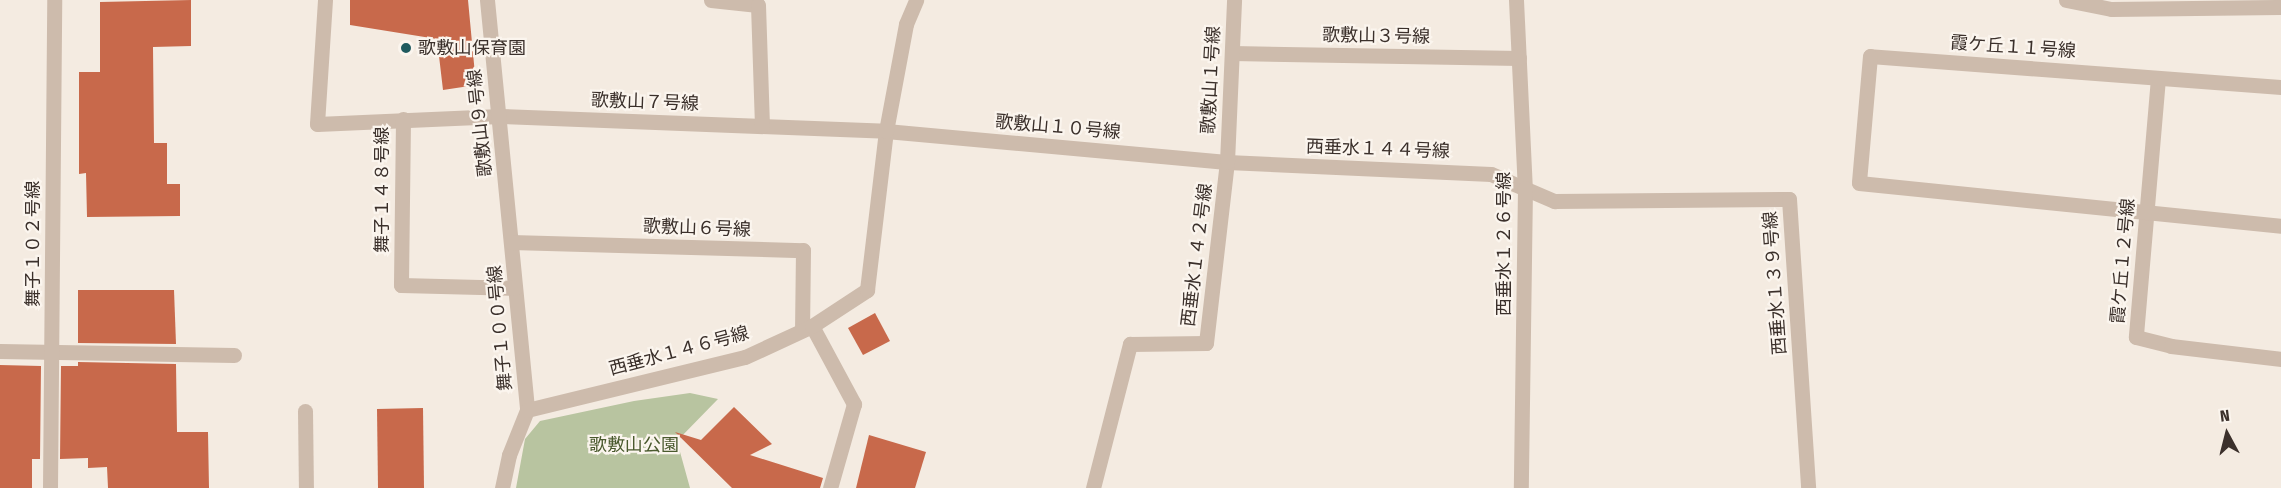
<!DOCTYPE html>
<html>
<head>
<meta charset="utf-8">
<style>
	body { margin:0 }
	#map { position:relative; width:2281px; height:488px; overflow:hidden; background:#f4ebe1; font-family:"Fira Sans Condensed","Noto Sans JP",sans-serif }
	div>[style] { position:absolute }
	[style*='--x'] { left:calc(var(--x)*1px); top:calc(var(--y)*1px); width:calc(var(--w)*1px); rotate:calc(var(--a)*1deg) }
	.green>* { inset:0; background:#b8c4a0 }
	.building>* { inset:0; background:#c8694b }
	.minor>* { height:15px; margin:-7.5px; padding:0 7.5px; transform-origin:7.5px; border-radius:7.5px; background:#cdbbac }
	.dots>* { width:16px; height:16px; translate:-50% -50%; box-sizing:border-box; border:3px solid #fbf5ee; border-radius:50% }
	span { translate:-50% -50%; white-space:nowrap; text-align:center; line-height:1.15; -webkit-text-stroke:4.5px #fbf5ee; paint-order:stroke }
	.street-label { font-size:18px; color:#3b302b }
	.poi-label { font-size:18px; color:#3b302b }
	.left { translate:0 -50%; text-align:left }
	.park-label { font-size:18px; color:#4a5a2e }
	.north { position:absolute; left:2197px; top:404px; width:60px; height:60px; -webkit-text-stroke:4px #fbf5ee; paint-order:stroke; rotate:353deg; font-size:16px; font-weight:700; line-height:24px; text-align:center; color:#3b302b }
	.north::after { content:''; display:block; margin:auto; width:21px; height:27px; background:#3b302b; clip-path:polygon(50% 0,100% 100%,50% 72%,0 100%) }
</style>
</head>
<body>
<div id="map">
	<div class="green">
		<i style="clip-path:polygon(690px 393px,718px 399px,677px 441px,690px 488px,516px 488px,525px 439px,540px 421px,634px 401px)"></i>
	</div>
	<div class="building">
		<i style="clip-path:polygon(191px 0,191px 46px,153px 47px,154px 143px,167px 143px,167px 184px,180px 184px,180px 216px,87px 217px,86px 173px,79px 174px,79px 72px,100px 72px,100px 2px)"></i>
		<i style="clip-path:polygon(350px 0,468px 0,476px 85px,443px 90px,437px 39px,350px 25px)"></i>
		<i style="clip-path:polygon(78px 290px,174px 290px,176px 344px,78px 343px)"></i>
		<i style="clip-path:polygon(875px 313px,890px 341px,863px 355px,848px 328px)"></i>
		<i style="clip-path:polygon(78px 362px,176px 364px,177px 432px,208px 432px,209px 488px,108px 488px,107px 467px,88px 468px,88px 458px,60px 459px,61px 366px,78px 366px)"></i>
		<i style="clip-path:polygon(0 365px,41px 366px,40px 459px,32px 459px,32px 488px,0 488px)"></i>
		<i style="clip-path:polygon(734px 407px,772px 444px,750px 455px,823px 478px,820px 488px,732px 488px,675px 432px,701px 440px)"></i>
		<i style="clip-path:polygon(423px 408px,424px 488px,378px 488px,377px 409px)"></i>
		<i style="clip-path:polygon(869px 435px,926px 452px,915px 488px,856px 488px)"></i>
	</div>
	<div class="minor">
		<i style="--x:325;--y:0;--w:124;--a:93.7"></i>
		<i style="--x:317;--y:124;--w:183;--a:-2.5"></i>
		<i style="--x:500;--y:116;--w:386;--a:2.2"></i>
		<i style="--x:886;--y:131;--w:342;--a:5.2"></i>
		<i style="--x:1227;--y:162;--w:264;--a:2.6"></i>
		<i style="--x:1491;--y:174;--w:69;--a:23.2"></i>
		<i style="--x:1554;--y:201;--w:235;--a:-0.5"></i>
		<i style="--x:1789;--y:199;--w:290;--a:86.2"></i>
		<i style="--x:487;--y:0;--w:412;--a:84.4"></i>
		<i style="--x:711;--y:0;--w:47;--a:6.1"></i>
		<i style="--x:758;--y:5;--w:121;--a:88.1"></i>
		<i style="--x:1516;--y:0;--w:188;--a:87.3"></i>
		<i style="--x:1525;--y:188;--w:300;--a:90.8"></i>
		<i style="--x:2066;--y:0;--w:46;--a:11.3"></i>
		<i style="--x:2111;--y:9;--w:170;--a:-0.7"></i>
		<i style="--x:1232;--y:53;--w:287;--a:1"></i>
		<i style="--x:2158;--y:78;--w:260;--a:94.9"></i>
		<i style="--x:2136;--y:337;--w:36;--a:14"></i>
		<i style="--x:2171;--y:346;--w:111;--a:6.7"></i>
		<i style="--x:2281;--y:87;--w:412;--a:-175.7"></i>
		<i style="--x:1870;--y:56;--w:127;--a:95"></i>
		<i style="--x:1859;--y:183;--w:424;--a:5.8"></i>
		<i style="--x:403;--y:119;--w:166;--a:90.7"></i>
		<i style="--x:401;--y:285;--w:114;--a:1.5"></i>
		<i style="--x:511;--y:242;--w:292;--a:1.6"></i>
		<i style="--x:803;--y:250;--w:80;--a:90.7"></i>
		<i style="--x:812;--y:326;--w:89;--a:61.7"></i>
		<i style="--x:854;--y:404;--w:87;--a:105.9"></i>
		<i style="--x:0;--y:351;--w:234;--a:1"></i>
		<i style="--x:305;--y:411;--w:77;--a:89.3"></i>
		<i style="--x:50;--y:488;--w:488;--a:-89.5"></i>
		<i style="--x:502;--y:488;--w:34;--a:-78"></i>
		<i style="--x:509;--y:455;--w:48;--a:-68.2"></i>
		<i style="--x:527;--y:410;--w:224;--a:-13.7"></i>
		<i style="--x:745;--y:357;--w:74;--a:-24.8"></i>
		<i style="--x:812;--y:326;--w:66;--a:-33.2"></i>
		<i style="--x:867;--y:290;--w:160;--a:-83.2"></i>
		<i style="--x:886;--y:131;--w:109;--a:-79.4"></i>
		<i style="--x:906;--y:24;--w:26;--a:-67"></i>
		<i style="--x:1093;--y:488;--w:149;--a:-75.6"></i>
		<i style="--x:1130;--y:344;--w:76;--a:-0.8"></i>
		<i style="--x:1206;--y:343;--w:182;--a:-83.4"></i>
		<i style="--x:1227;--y:162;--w:162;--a:-87.5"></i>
	</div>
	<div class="dots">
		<i style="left:406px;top:48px;background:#1f5a5e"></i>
	</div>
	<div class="street-label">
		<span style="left:1376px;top:36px;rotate:1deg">歌敷山３号線</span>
		<span style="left:2013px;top:47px;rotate:4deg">霞ケ丘１１号線</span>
		<span style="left:1211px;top:80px;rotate:-87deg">歌敷山１号線</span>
		<span style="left:645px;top:102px;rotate:2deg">歌敷山７号線</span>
		<span style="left:480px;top:123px;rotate:-96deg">歌敷山９号線</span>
		<span style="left:1058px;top:127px;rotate:5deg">歌敷山１０号線</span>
		<span style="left:1378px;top:149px;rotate:2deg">西垂水１４４号線</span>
		<span style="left:382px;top:190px;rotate:-90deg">舞子１４８号線</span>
		<span style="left:697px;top:228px;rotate:2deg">歌敷山６号線</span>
		<span style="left:33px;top:244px;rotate:-90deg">舞子１０２号線</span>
		<span style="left:1504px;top:244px;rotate:-90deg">西垂水１２６号線</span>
		<span style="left:1197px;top:255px;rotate:-83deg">西垂水１４２号線</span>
		<span style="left:2123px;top:261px;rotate:-85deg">霞ケ丘１２号線</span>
		<span style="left:1775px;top:283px;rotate:-94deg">西垂水１３９号線</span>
		<span style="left:500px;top:328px;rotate:-95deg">舞子１００号線</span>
		<span style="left:679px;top:351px;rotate:-15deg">西垂水１４６号線</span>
	</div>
	<div class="poi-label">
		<span class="left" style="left:418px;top:48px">歌敷山保育園</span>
	</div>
	<div class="park-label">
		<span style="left:634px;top:445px">歌敷山公園</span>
	</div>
	<div class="north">N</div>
</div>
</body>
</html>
